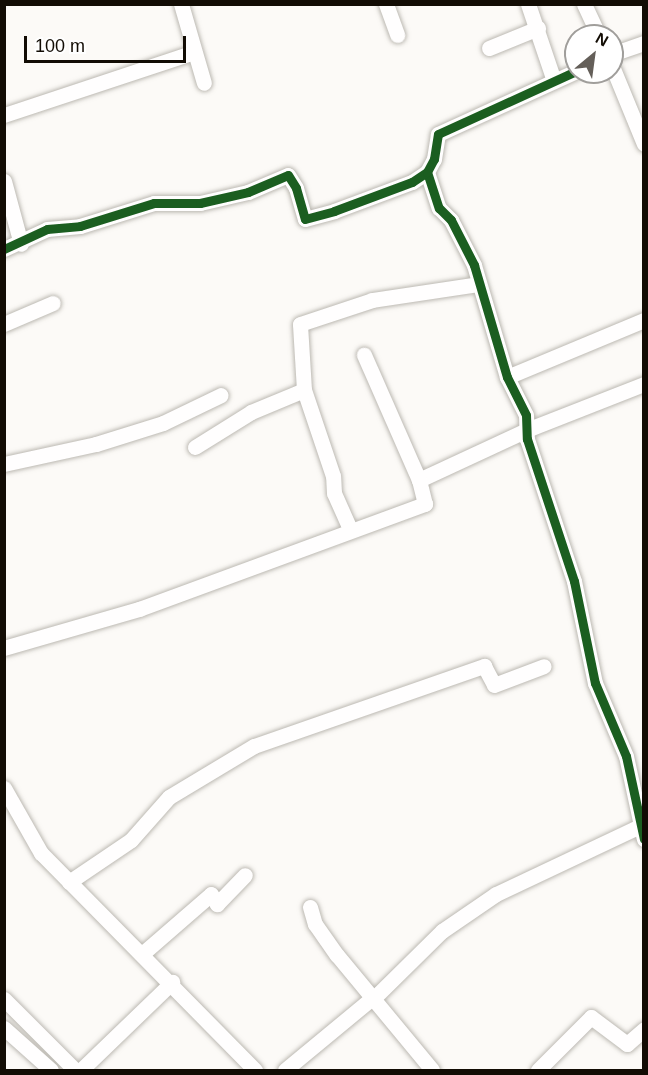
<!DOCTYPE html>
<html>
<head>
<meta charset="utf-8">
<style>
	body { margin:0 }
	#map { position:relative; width:648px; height:1075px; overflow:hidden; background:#fcfaf7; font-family:Arial,sans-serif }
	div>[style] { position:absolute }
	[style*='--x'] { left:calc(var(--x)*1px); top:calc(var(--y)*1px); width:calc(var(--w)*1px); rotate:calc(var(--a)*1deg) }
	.roads { filter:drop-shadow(0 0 2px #bcb9b2) drop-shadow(0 0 2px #bcb9b2) }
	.minor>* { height:15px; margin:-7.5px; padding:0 7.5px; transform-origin:7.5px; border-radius:7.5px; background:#fffefe }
	.cycleway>* { height:9px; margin:-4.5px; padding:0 4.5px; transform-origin:4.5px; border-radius:4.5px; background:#1b5e20 }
	span { translate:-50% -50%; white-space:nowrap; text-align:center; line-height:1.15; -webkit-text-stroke:6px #fff; paint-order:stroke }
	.frame { position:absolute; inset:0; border:6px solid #120c04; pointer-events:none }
	.north { position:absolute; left:564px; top:24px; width:60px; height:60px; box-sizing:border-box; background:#fff; border:2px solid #a09e9b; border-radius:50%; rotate:29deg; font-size:16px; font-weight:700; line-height:24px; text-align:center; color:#120c04 }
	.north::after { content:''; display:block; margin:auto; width:21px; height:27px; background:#645f59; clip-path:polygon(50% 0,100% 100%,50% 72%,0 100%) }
	.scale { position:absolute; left:24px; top:36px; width:162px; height:27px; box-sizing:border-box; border:3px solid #120c04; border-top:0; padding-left:8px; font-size:18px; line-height:21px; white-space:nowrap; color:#120c04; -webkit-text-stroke:4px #fff; paint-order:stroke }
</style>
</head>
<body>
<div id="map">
	<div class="roads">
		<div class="minor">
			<i style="--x:181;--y:4;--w:82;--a:73.8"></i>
			<i style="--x:386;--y:4;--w:33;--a:70"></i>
			<i style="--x:528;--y:4;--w:81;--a:71.3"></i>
			<i style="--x:584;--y:4;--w:35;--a:65"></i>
			<i style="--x:489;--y:48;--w:53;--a:-22.2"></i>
			<i style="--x:612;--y:54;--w:34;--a:-19"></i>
			<i style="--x:612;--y:66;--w:84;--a:67.7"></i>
			<i style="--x:4;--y:115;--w:200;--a:-18.3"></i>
			<i style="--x:427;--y:172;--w:38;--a:72"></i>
			<i style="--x:439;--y:208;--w:17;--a:45"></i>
			<i style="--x:451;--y:220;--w:51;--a:62.9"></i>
			<i style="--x:474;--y:265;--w:117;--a:73.6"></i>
			<i style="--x:507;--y:377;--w:42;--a:63.4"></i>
			<i style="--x:526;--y:415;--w:24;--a:88"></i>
			<i style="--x:527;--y:439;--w:150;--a:71.7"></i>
			<i style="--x:574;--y:581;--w:104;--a:78.4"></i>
			<i style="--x:595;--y:683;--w:79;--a:67"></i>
			<i style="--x:626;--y:756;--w:85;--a:77.8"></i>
			<i style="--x:4;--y:181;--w:65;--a:74.9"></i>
			<i style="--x:4;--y:249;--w:47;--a:-24.9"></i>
			<i style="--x:47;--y:229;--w:33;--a:-5"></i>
			<i style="--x:80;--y:226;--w:77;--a:-17.3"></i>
			<i style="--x:154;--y:203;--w:46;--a:0"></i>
			<i style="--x:200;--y:203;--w:49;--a:-12.9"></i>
			<i style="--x:248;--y:192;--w:43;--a:-23"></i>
			<i style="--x:288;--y:175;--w:15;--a:58"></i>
			<i style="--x:296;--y:188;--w:32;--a:74"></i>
			<i style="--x:305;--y:219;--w:30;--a:-15"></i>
			<i style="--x:334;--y:211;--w:83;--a:-20.4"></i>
			<i style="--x:412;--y:182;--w:18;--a:-34"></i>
			<i style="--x:427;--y:172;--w:15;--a:-62"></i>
			<i style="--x:434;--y:159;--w:25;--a:-81"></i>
			<i style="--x:438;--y:134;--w:152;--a:-24.5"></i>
			<i style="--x:4;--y:324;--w:53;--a:-23.2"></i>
			<i style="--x:507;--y:377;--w:148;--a:-22.6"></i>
			<i style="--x:195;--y:447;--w:66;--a:-32"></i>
			<i style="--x:251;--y:412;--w:57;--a:-22.5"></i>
			<i style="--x:4;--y:464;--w:94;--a:-12.3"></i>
			<i style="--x:96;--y:444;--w:70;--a:-17.4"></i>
			<i style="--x:163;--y:423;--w:64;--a:-25.8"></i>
			<i style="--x:419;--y:480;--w:121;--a:-24.9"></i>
			<i style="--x:529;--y:429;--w:123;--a:-21.4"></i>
			<i style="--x:350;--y:529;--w:39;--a:-114"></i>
			<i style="--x:334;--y:493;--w:17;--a:-93"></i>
			<i style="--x:333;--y:476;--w:91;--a:-108.6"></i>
			<i style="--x:304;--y:390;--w:66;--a:-93.5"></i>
			<i style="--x:300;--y:324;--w:76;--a:-18.4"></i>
			<i style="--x:372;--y:300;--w:108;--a:-8.5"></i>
			<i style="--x:4;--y:648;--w:141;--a:-16.1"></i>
			<i style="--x:139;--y:609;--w:305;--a:-20.2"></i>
			<i style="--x:425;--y:504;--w:25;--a:-104"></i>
			<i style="--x:419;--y:480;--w:137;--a:-113.7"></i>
			<i style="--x:4;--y:788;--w:75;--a:60.4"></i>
			<i style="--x:41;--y:853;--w:305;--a:45.4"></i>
			<i style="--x:69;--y:882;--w:75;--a:-34.1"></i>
			<i style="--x:131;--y:840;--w:57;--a:-48.5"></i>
			<i style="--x:169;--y:797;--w:99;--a:-31"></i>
			<i style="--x:254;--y:746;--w:244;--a:-19.2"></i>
			<i style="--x:484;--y:666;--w:21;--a:62"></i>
			<i style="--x:494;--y:685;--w:53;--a:-20.8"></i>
			<i style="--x:310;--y:907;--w:18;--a:74"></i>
			<i style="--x:315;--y:924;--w:38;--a:55"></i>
			<i style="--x:337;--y:955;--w:149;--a:50.4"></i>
			<i style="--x:142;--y:954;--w:91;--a:-41"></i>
			<i style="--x:211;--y:894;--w:12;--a:59"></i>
			<i style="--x:217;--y:904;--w:40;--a:-46"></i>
			<i style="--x:375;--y:997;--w:94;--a:-44.6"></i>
			<i style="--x:442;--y:931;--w:65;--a:-34.4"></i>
			<i style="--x:496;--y:894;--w:157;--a:-25.3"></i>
			<i style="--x:4;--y:999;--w:100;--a:45"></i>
			<i style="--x:4;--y:1028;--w:63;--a:41.8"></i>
			<i style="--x:81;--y:1070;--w:127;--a:-44"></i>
			<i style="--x:285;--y:1070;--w:113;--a:-39.6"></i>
			<i style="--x:538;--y:1070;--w:75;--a:-45"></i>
			<i style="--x:591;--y:1017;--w:45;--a:36.9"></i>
			<i style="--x:627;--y:1044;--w:23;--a:-41"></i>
		</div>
	</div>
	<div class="cycleway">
		<i style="--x:427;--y:172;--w:38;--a:72"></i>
		<i style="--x:439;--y:208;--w:17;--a:45"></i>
		<i style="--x:451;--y:220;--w:51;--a:62.9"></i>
		<i style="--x:474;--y:265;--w:117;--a:73.6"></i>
		<i style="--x:507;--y:377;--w:42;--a:63.4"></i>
		<i style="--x:526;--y:415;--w:24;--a:88"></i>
		<i style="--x:527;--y:439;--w:150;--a:71.7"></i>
		<i style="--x:574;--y:581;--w:104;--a:78.4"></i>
		<i style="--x:595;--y:683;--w:79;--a:67"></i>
		<i style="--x:626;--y:756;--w:85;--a:77.8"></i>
		<i style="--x:4;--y:249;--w:47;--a:-24.9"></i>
		<i style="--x:47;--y:229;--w:33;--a:-5"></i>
		<i style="--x:80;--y:226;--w:77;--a:-17.3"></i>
		<i style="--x:154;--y:203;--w:46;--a:0"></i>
		<i style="--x:200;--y:203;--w:49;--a:-12.9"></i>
		<i style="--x:248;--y:192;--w:43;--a:-23"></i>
		<i style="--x:288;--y:175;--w:15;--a:58"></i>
		<i style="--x:296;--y:188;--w:32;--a:74"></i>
		<i style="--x:305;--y:219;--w:30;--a:-15"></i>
		<i style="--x:334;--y:211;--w:83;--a:-20.4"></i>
		<i style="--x:412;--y:182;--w:18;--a:-34"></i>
		<i style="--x:427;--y:172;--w:15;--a:-62"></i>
		<i style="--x:434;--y:159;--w:25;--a:-81"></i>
		<i style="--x:438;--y:134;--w:152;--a:-24.5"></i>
	</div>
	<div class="frame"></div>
	<div class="north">N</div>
	<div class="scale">100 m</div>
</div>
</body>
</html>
